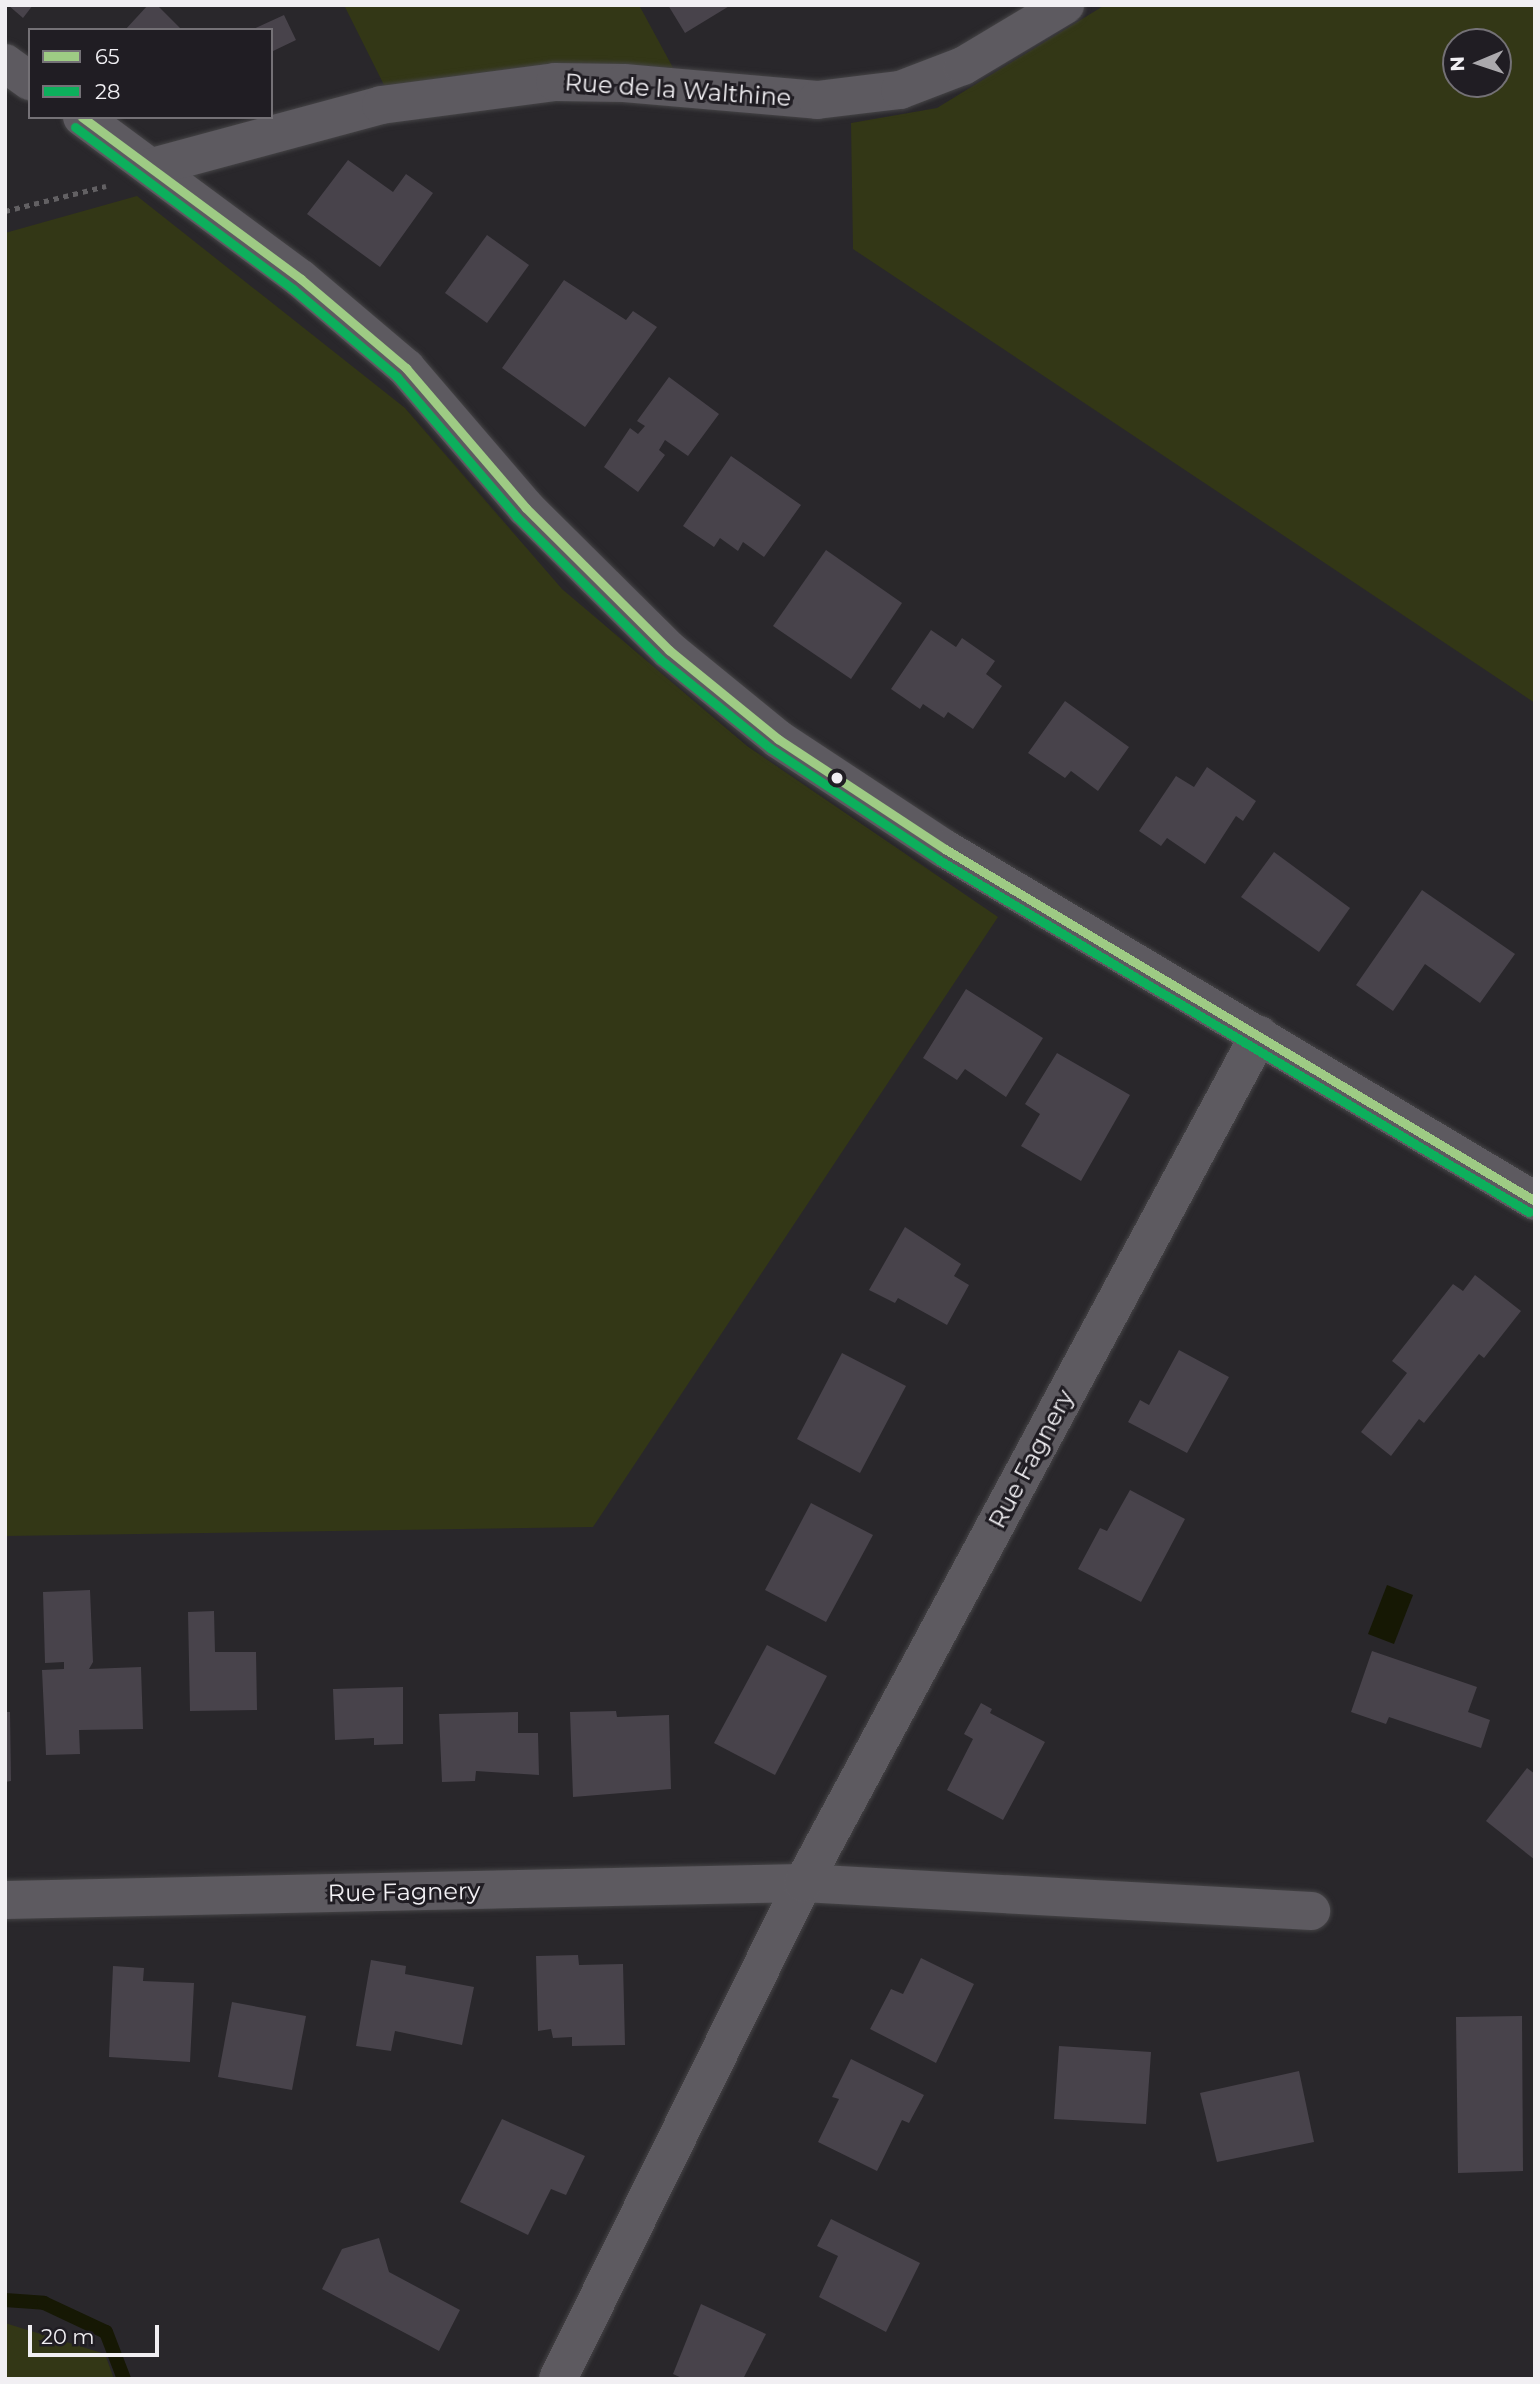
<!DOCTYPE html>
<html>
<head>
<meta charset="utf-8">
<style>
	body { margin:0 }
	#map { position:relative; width:1540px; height:2384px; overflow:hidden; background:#29272b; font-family:Montserrat,sans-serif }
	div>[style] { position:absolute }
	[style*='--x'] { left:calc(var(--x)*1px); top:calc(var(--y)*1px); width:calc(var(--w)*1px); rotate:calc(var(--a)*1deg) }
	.green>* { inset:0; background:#333716 }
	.water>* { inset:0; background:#161804 }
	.stream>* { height:14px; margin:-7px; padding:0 7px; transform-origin:7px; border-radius:7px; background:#161804 }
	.building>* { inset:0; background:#48434b }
	.path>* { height:4.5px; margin-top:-2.25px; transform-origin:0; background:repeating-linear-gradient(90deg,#626063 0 5px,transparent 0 10px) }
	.roads { filter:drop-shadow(0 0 2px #454446) drop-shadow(0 0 2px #454446) }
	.minor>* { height:38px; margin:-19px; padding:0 19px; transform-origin:19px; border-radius:19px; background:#5d5a60 }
	.bus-1>* { height:9px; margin:-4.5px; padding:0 4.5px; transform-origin:4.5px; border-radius:4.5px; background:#9ecb84 }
	.bus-2>* { height:9px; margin:-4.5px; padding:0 4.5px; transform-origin:4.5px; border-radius:4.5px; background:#0daf5c }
	.dots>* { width:19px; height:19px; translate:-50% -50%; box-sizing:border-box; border:4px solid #201d23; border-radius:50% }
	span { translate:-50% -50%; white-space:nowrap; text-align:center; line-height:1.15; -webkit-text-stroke:6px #201d23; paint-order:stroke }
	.street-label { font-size:24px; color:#f1eff3 }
	.frame { position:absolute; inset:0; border:7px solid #f1eff3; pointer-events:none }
	.legend { position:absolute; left:28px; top:28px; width:245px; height:91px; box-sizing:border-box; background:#201d23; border:2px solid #747176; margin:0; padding:9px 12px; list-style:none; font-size:21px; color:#f1eff3 }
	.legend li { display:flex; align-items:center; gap:14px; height:35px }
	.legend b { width:35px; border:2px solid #747176 }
	.north { position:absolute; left:1442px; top:28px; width:70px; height:70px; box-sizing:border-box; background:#201d23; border:2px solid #747176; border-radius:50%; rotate:268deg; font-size:19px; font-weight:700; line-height:28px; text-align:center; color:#f1eff3 }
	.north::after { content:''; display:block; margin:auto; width:24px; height:32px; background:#aba9ad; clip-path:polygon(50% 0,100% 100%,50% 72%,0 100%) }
	.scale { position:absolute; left:28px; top:2325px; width:131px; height:32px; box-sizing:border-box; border:4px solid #f1eff3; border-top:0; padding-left:9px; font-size:21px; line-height:24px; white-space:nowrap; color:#f1eff3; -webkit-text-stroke:5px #201d23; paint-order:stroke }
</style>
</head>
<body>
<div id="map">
	<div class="green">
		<i style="clip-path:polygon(344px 5px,639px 5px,678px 77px,384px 85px)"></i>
		<i style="clip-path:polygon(evenodd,1105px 5px,1535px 5px,1535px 703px,853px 249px,851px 123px,937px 108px,1105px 5px,1456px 42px,1498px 42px,1498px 84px,1456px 84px,1456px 42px)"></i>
		<i style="clip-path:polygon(137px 196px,405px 408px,562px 589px,747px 746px,998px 917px,593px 1527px,5px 1536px,5px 233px)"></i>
		<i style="clip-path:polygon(5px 2323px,105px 2354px,114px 2379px,5px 2379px)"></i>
	</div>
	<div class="water">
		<i style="clip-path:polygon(1387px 1585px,1413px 1595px,1394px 1644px,1368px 1634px)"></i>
	</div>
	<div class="stream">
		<i style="--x:5;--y:2300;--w:39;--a:4"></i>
		<i style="--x:44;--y:2303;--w:68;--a:25.1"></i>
		<i style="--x:106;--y:2332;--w:50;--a:69"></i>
	</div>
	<div class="building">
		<i style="clip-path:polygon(8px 5px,33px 5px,23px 18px)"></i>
		<i style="clip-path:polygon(148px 5px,157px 5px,182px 30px,125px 30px)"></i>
		<i style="clip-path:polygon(668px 5px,731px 5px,685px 33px)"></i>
		<i style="clip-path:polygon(284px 15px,296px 40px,271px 52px,271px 30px,251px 30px)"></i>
		<i style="clip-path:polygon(348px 160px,393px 192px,406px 174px,433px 193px,380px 267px,307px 214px)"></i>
		<i style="clip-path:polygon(487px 235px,529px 265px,487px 323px,445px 293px)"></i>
		<i style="clip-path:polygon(564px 280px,626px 320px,633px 311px,657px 327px,585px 427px,502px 368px)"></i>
		<i style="clip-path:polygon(669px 377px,719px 414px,688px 456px,665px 440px,659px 450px,665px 455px,638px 492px,604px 467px,630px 428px,638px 434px,645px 426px,637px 421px)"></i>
		<i style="clip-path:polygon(731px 456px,801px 505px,764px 557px,743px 542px,738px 551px,720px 538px,714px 547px,683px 526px)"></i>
		<i style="clip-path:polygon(826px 550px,902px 603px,851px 679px,773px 626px)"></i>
		<i style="clip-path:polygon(931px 630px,956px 647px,962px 638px,995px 661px,986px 674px,1002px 686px,973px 729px,948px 712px,944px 718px,923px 704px,920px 709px,891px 689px)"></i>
		<i style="clip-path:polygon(1065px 701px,1129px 747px,1098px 791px,1071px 771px,1065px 778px,1028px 753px)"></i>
		<i style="clip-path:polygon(1207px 767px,1256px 801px,1243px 821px,1236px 816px,1205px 864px,1167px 838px,1161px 846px,1139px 831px,1176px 776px,1194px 787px)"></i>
		<i style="clip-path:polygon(1274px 852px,1350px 908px,1319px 952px,1241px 897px)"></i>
		<i style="clip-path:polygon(1422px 890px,1515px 954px,1480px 1003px,1425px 964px,1393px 1011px,1356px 985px)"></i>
		<i style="clip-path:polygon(966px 989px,1043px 1038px,1006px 1097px,965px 1069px,957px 1080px,923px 1058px)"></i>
		<i style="clip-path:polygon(1057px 1053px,1130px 1095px,1081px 1181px,1021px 1146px,1040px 1114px,1025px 1104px)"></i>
		<i style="clip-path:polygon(905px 1227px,961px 1264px,954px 1276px,969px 1285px,947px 1325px,898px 1298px,895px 1303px,869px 1290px)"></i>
		<i style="clip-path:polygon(1475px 1275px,1521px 1311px,1484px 1358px,1479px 1354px,1424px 1423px,1419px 1419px,1391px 1456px,1361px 1432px,1407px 1373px,1392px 1361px,1453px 1284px,1463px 1291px)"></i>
		<i style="clip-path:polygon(1179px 1350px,1229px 1377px,1187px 1453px,1128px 1422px,1140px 1400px,1149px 1405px)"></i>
		<i style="clip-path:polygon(842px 1353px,906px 1386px,860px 1473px,797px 1439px)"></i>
		<i style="clip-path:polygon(1130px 1490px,1185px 1519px,1141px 1602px,1078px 1569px,1100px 1528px,1107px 1531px)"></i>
		<i style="clip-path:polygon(811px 1503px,873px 1535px,826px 1622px,765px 1590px)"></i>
		<i style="clip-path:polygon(90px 1590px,93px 1662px,89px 1669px,141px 1667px,143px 1729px,79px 1730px,80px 1754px,46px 1755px,42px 1670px,64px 1669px,64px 1662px,45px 1663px,43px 1592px)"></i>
		<i style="clip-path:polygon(214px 1611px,215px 1652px,256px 1652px,257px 1710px,190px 1711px,188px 1612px)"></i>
		<i style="clip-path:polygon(767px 1645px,827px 1676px,775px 1775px,714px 1743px)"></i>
		<i style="clip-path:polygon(1372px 1651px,1477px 1687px,1468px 1712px,1490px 1720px,1481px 1748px,1389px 1717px,1386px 1724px,1351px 1712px)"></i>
		<i style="clip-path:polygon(403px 1687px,403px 1744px,374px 1745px,374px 1738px,335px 1740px,333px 1689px)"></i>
		<i style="clip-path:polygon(981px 1703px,992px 1709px,990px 1713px,1045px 1742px,1003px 1820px,947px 1790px,973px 1739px,964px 1734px)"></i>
		<i style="clip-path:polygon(616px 1711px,617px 1717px,669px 1715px,671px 1789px,573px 1797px,570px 1712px)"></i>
		<i style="clip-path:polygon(5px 1712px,10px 1712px,11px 1781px,5px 1782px)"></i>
		<i style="clip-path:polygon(518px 1712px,518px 1733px,538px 1733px,539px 1775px,476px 1771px,475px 1781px,442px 1782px,439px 1714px)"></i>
		<i style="clip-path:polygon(1527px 1768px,1535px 1774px,1535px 1860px,1486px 1821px)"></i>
		<i style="clip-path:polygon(578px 1955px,579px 1965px,623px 1964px,625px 2045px,572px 2046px,572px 2037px,553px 2038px,551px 2029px,538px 2031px,536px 1956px)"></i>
		<i style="clip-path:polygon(921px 1958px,974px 1984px,936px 2063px,870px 2029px,891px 1989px,903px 1994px)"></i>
		<i style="clip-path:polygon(371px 1960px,406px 1966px,405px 1974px,474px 1987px,462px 2045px,395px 2031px,391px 2051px,356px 2046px)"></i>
		<i style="clip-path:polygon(113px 1966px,144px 1968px,143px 1981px,194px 1983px,190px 2062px,109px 2057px)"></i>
		<i style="clip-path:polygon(232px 2002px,306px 2016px,292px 2090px,218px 2077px)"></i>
		<i style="clip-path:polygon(1522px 2016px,1523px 2171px,1458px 2173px,1456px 2017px)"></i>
		<i style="clip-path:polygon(1059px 2046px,1151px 2052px,1146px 2124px,1054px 2119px)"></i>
		<i style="clip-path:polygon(851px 2059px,924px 2095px,909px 2123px,902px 2120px,877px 2171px,818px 2142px,839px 2099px,832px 2097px)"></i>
		<i style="clip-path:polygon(1299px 2071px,1314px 2142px,1217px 2162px,1200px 2093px)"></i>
		<i style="clip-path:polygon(502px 2119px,585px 2156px,566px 2195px,551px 2189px,528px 2235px,460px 2202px)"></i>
		<i style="clip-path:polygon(831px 2219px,920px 2263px,886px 2332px,819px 2297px,838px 2256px,817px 2246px)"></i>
		<i style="clip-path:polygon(379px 2238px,389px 2272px,460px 2310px,439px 2351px,322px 2289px,342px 2249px)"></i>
		<i style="clip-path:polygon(701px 2304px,766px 2334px,743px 2379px,684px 2379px,673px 2374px)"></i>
	</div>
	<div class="path">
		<i style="--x:5;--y:211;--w:104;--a:-13.9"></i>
	</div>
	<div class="roads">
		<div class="minor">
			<i style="--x:5;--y:63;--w:31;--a:36"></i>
			<i style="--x:82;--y:117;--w:272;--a:36.5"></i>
			<i style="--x:301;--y:279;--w:138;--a:40.3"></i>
			<i style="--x:406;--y:368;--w:184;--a:49.4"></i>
			<i style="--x:526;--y:508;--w:202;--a:44.8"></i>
			<i style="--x:669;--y:650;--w:141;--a:39.2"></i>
			<i style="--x:778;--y:739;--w:200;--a:33.4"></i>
			<i style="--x:945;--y:849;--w:687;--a:30.82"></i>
			<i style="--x:152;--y:167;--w:237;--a:-15.1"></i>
			<i style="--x:381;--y:105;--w:176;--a:-7.5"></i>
			<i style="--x:555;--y:82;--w:69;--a:0.8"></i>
			<i style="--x:624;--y:83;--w:194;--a:5"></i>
			<i style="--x:817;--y:100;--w:84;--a:-6.9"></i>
			<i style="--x:900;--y:90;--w:67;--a:-20.9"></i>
			<i style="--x:963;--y:66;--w:119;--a:-30.9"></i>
			<i style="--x:5;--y:1900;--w:798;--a:-1.22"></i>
			<i style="--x:803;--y:1883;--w:509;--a:3.15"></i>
			<i style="--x:558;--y:2379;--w:553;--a:-63.71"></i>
			<i style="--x:803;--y:1883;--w:963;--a:-61.73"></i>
		</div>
	</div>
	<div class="bus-1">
		<i style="--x:82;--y:117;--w:272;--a:36.5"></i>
		<i style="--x:301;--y:279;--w:138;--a:40.3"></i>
		<i style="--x:406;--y:368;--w:184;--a:49.4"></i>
		<i style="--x:526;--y:508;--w:202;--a:44.8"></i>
		<i style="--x:669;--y:650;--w:141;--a:39.2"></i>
		<i style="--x:778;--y:739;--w:200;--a:33.4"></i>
		<i style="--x:945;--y:849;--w:687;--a:30.82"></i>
	</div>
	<div class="bus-2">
		<i style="--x:75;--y:127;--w:272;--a:36.6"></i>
		<i style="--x:293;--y:289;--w:136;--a:40.2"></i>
		<i style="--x:397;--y:377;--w:184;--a:49.4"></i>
		<i style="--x:517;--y:517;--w:202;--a:44.8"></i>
		<i style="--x:660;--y:659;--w:141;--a:39"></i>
		<i style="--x:770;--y:748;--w:203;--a:33.5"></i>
		<i style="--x:939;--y:860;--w:687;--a:30.82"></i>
	</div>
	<div class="dots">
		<i style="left:837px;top:778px;background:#f1eff3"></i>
	</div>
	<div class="street-label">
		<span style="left:678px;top:90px;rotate:4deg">Rue de la Walthine</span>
		<span style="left:1031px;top:1459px;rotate:-62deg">Rue Fagnery</span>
		<span style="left:404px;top:1892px;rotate:-1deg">Rue Fagnery</span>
	</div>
	<div class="frame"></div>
	<ul class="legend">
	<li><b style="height:9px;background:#9ecb84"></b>65</li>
	<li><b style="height:9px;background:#0daf5c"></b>28</li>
	</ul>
	<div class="north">N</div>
	<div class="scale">20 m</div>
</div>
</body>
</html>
